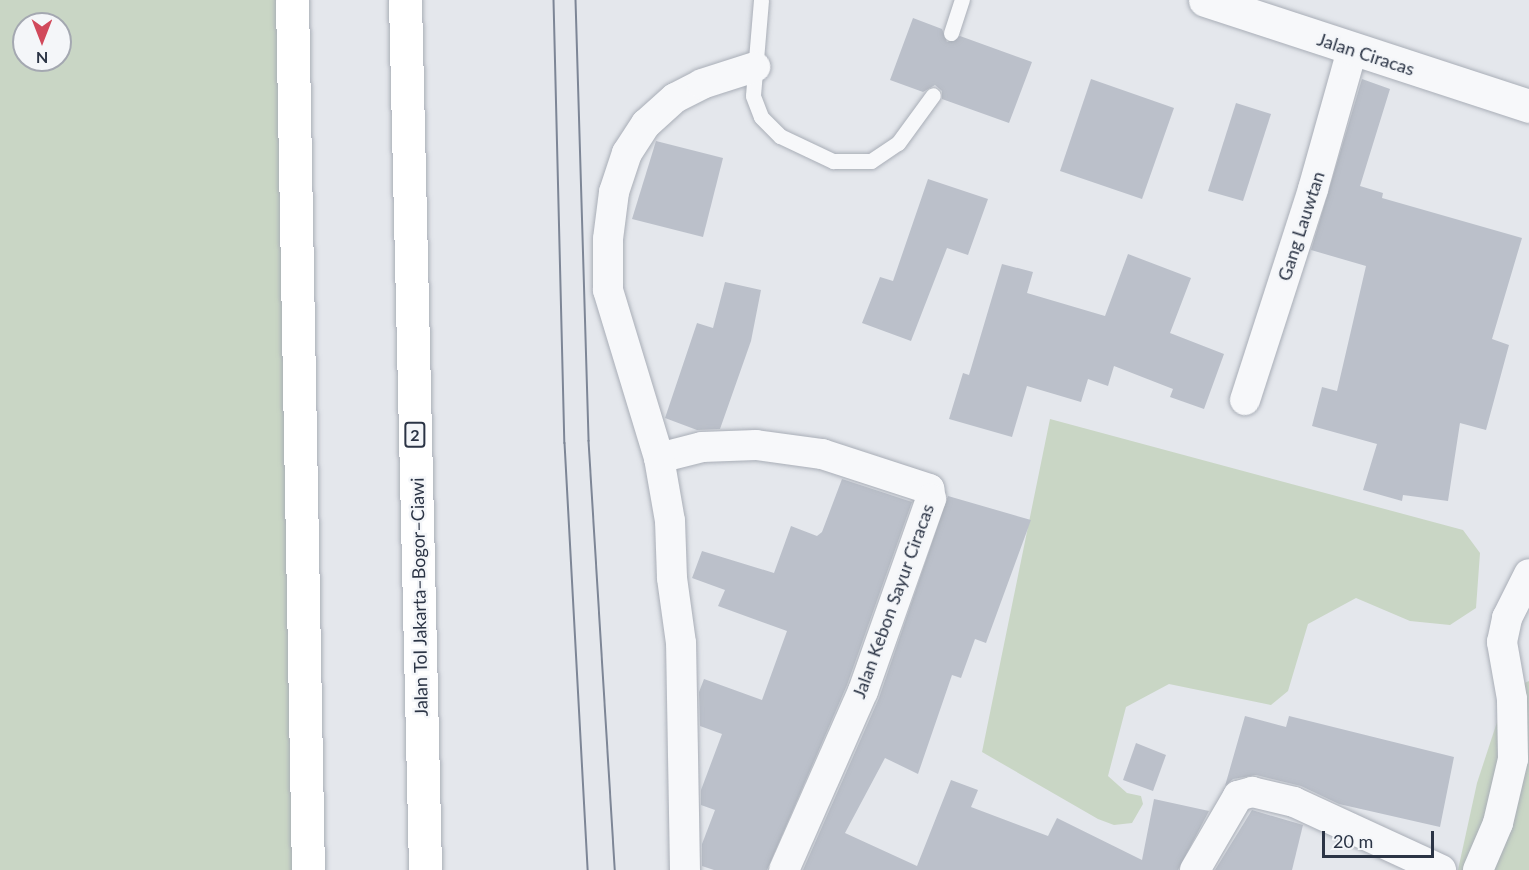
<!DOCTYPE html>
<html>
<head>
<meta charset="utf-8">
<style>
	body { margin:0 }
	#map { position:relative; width:1529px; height:870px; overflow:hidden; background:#e4e7ec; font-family:Lato,sans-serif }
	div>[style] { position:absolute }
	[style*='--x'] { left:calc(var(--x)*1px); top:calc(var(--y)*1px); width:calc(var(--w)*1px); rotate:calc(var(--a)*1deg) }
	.green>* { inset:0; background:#c9d6c5 }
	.building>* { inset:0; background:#bbc0ca }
	.roads { filter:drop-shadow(0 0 2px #a9aeb7) drop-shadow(0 0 2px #a9aeb7) }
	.service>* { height:15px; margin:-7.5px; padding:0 7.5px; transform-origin:7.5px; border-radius:7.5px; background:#f7f8fa }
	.minor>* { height:30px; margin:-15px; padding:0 15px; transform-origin:15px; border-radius:15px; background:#f7f8fa }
	.tertiary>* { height:33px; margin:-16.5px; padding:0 16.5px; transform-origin:16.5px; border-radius:16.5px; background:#f7f8fa }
	.motorway>* { height:33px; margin:-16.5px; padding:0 16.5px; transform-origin:16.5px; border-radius:16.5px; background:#fff }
	.tram>* { height:1.5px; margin:-0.75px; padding:0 0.75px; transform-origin:0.75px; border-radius:0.75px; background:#7d8696 }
	span { translate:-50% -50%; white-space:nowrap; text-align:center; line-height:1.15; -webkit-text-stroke:5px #f4f6f9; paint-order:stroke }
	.shield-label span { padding:2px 4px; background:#f4f6f9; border:2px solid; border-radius:4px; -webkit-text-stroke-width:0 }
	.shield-label { font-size:16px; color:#2b3445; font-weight:700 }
	.street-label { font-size:18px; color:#2b3445 }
	.north { position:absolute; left:12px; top:12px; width:60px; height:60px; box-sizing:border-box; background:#f4f6f9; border:2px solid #a4a8b1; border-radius:50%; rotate:180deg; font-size:16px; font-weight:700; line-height:24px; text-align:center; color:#2b3445 }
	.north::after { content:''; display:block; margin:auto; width:21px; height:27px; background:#d1495b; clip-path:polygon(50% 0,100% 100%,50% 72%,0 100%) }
	.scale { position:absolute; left:1322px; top:831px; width:112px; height:27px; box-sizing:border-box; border:3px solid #2b3445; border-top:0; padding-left:8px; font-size:18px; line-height:21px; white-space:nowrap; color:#2b3445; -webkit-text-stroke:4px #f4f6f9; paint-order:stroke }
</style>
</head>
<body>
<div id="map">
	<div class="green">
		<i style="clip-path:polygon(evenodd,0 0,292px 0,308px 870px,0 870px,0 0,24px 24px,60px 24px,60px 60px,24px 60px,24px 24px)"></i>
		<i style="clip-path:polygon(1050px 419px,1463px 530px,1480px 553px,1476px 608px,1450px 625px,1410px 621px,1356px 598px,1308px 624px,1288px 691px,1271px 705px,1169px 684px,1126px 707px,1108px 776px,1127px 793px,1141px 796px,1143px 804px,1132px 823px,1114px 825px,1098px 819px,982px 752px)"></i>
		<i style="clip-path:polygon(1529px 681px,1529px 870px,1458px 870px,1477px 783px,1498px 719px,1512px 689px)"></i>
	</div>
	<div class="building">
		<i style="clip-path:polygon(913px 18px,942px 29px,947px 42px,960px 36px,1032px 62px,1009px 123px,942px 99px,942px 91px,935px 85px,923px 92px,890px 80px)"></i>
		<i style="clip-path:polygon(1091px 79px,1174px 108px,1142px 199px,1060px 171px)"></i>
		<i style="clip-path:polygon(1362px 79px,1390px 89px,1360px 186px,1383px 193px,1382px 198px,1522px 238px,1492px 339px,1509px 345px,1486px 430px,1460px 423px,1448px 501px,1403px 495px,1402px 501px,1363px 490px,1377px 444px,1312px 426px,1322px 387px,1337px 391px,1366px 266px,1311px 250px)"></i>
		<i style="clip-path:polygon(1236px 103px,1271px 114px,1243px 201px,1208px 191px)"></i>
		<i style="clip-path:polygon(656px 141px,723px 158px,703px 237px,632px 219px)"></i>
		<i style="clip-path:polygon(928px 179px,988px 199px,968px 255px,947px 248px,911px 341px,862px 323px,880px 277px,893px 281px)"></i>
		<i style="clip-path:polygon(1128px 254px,1191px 278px,1170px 333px,1224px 354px,1204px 409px,1170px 397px,1173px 389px,1114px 366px,1108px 386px,1088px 379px,1081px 402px,1027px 386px,1012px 437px,949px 419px,963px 373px,969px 375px,1002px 264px,1033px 272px,1027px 293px,1105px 316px)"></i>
		<i style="clip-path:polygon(725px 282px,761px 290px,751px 341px,720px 429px,697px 430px,665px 418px,697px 323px,713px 328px)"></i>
		<i style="clip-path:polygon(842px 479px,912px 502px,847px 685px,767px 870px,714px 870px,702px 866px,702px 844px,715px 810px,701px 805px,701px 790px,722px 734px,700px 726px,699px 692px,704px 679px,762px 700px,787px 631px,718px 606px,725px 590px,692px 578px,702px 551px,774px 573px,791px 526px,817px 536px,822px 532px)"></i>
		<i style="clip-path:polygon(948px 496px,1031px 520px,986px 643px,975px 639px,961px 678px,952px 675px,918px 774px,885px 758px,845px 833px,917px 866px,951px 780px,978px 790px,971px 807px,1048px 836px,1057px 818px,1142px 860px,1154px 799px,1209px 811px,1178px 870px,803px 870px,879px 698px)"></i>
		<i style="clip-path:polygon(1245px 716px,1286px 727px,1289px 716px,1454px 757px,1440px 827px,1339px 804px,1301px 786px,1256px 775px,1233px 779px,1225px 786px)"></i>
		<i style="clip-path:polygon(1136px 743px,1166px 755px,1153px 791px,1123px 780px)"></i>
		<i style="clip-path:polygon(1252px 810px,1303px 825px,1292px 870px,1215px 870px)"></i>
	</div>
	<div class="roads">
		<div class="service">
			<i style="--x:761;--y:0;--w:96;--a:94.8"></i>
			<i style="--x:753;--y:96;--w:22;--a:69"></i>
			<i style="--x:761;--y:117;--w:27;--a:45"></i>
			<i style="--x:780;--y:136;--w:59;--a:25.3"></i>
			<i style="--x:833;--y:161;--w:38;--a:0"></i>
			<i style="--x:871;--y:161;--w:32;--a:-34"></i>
			<i style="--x:898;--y:143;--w:59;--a:-53.9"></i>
			<i style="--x:951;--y:33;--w:35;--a:-72"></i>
		</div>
		<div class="minor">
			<i style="--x:1245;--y:400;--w:222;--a:-72.1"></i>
			<i style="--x:1313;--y:189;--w:144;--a:-74.3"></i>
			<i style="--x:659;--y:458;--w:44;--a:-14.3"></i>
			<i style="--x:702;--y:447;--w:54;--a:-2.1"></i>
			<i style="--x:756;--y:445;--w:67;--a:7.8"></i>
			<i style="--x:822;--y:454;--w:113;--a:18.1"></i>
			<i style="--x:929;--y:489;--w:10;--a:79"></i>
			<i style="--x:931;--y:499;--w:204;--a:109.5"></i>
			<i style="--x:863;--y:691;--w:196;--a:113.8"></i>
			<i style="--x:685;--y:870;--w:227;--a:-91"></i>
			<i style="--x:681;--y:643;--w:66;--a:-97.9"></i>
			<i style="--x:672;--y:578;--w:57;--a:-92"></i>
			<i style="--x:670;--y:521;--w:64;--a:-99.9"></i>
			<i style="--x:659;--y:458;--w:176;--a:-106.9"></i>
			<i style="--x:608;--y:290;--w:51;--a:-90"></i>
			<i style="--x:608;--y:239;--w:47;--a:-82.7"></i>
			<i style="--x:614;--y:192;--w:41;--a:-71.6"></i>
			<i style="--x:627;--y:153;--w:35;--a:-57"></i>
			<i style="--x:646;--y:124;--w:39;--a:-42"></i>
			<i style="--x:675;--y:98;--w:30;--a:-27"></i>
			<i style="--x:702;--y:84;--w:56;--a:-17.8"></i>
			<i style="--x:1195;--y:870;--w:86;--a:-59.8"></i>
			<i style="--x:1238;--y:796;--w:15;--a:-16"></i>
			<i style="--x:1252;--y:792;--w:43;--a:13.4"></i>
			<i style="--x:1294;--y:802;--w:162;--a:24.8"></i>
			<i style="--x:1478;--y:870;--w:51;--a:-66.9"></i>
			<i style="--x:1498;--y:823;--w:66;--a:-76.8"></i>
			<i style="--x:1513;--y:759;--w:60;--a:-91"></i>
			<i style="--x:1512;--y:699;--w:58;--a:-100"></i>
			<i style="--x:1502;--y:642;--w:25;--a:-78"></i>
			<i style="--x:1507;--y:618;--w:49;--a:-63.4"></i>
		</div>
		<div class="tertiary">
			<i style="--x:1205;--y:0;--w:341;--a:18.1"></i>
		</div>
		<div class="motorway">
			<i style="--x:292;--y:0;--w:870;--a:88.95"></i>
			<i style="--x:405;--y:0;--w:870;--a:88.68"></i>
		</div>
	</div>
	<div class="tram">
		<i style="--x:554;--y:0;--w:443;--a:88.6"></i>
		<i style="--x:565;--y:443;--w:428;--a:86.9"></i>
		<i style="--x:576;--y:0;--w:441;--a:88.3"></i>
		<i style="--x:589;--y:441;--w:430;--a:86.5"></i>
	</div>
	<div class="shield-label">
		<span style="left:415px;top:435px">2</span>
	</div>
	<div class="street-label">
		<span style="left:1366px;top:54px;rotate:18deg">Jalan Ciracas</span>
		<span style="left:1301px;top:226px;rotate:-72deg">Gang Lauwtan</span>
		<span style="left:419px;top:597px;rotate:-91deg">Jalan Tol Jakarta–Bogor–Ciawi</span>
		<span style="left:893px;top:601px;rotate:-70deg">Jalan Kebon Sayur Ciracas</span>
	</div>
	<div class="north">N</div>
	<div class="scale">20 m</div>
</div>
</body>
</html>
